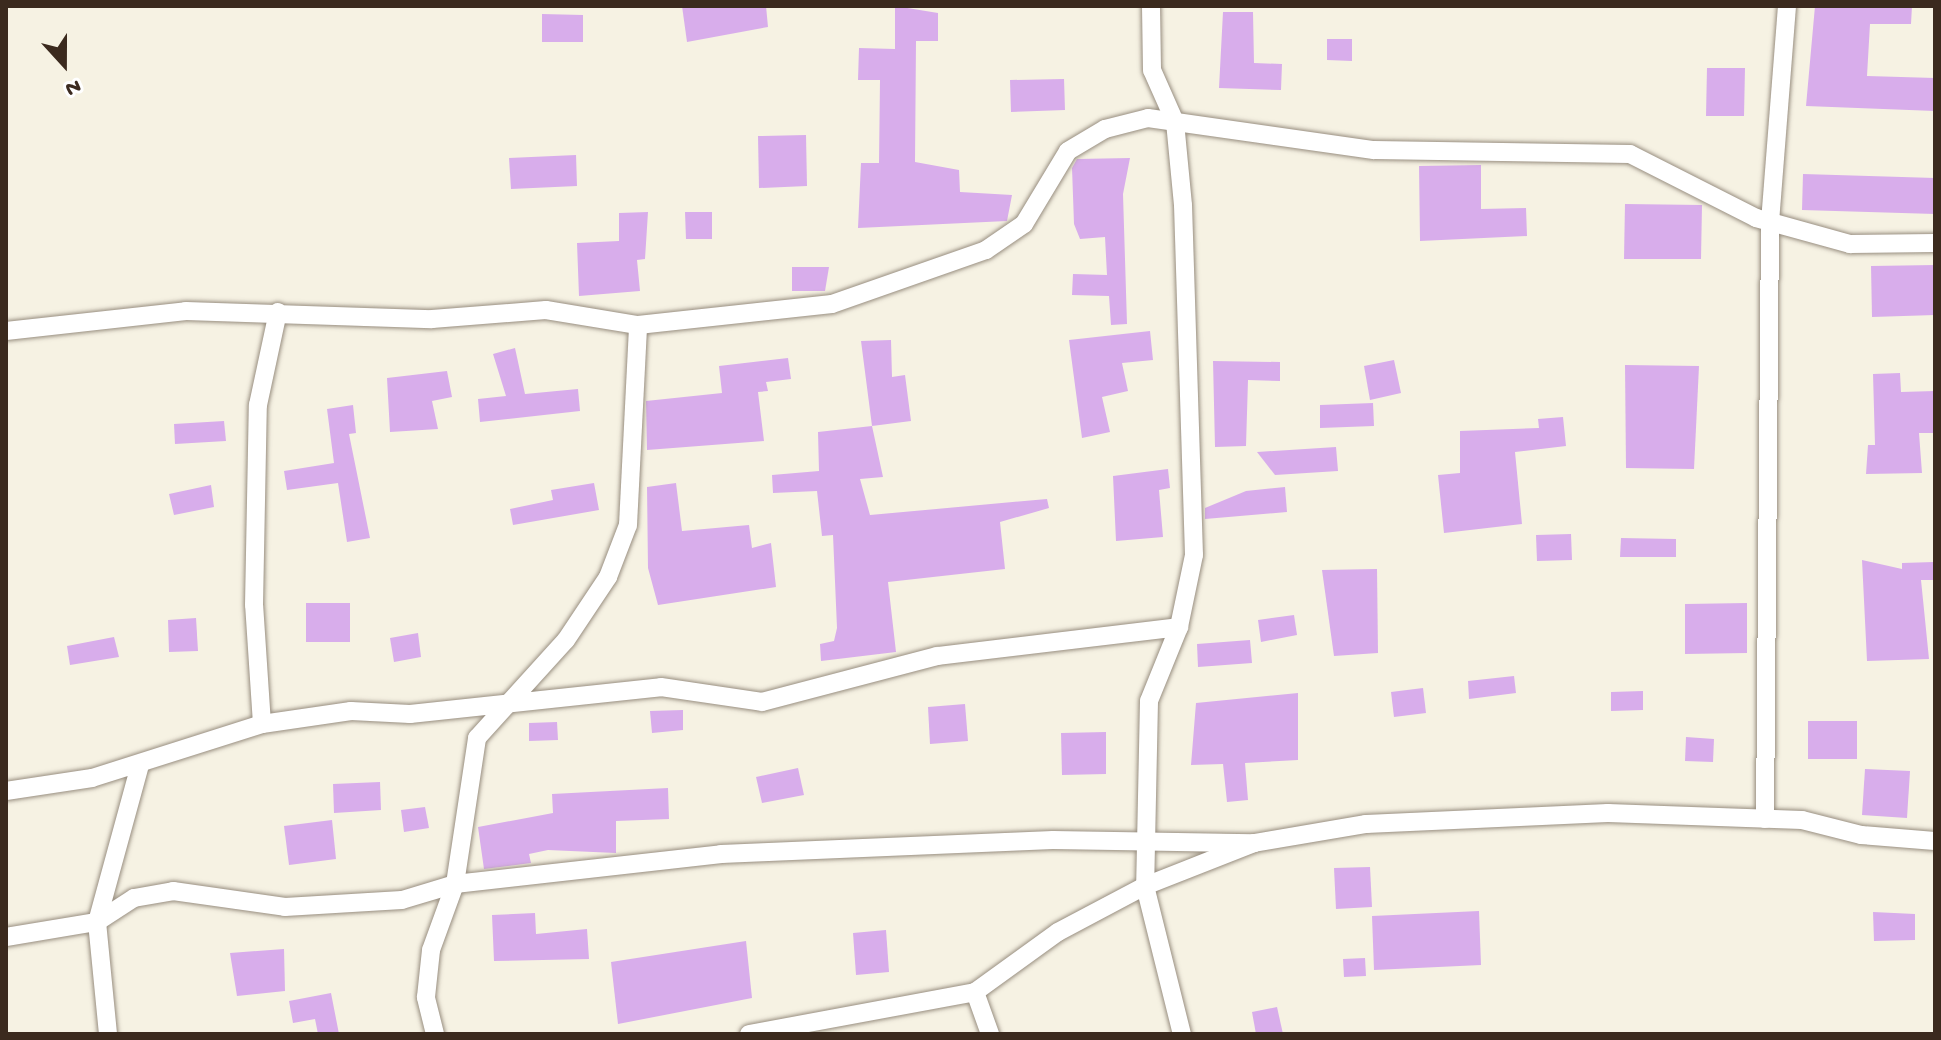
<!DOCTYPE html>
<html>
<head>
<meta charset="utf-8">
<style>
	body { margin:0 }
	#map { position:relative; width:1941px; height:1040px; overflow:hidden; background:#f6f2e3; font-family:"Gochi Hand",sans-serif }
	div>[style] { position:absolute }
	[style*='--x'] { left:calc(var(--x)*1px); top:calc(var(--y)*1px); width:calc(var(--w)*1px); rotate:calc(var(--a)*1deg) }
	.building>* { inset:0; background:#d8adeb }
	.roads { filter:drop-shadow(0 0 2px #988e80) drop-shadow(0 0 2px #988e80) }
	.street>* { height:18px; margin:-9px; padding:0 9px; transform-origin:9px; border-radius:9px; background:#fff }
	span { translate:-50% -50%; white-space:nowrap; text-align:center; line-height:1.15; -webkit-text-stroke:6px #fff; paint-order:stroke }
	.frame { position:absolute; inset:0; border:8px solid #3b2a1e; pointer-events:none }
	.north { position:absolute; left:24px; top:24px; width:80px; height:80px; -webkit-text-stroke:6px #fff; paint-order:stroke; rotate:159deg; font-size:22px; font-weight:700; line-height:32px; text-align:center; color:#3b2a1e }
	.north::after { content:''; display:block; margin:auto; width:28px; height:36px; background:#3b2a1e; clip-path:polygon(50% 0,100% 100%,50% 72%,0 100%) }
</style>
</head>
<body>
<div id="map">
	<div class="building">
		<i style="clip-path:polygon(682px 6px,766px 6px,768px 27px,687px 42px)"></i>
		<i style="clip-path:polygon(895px 6px,938px 13px,938px 41px,916px 41px,915px 162px,959px 170px,960px 192px,1012px 195px,1007px 221px,858px 228px,861px 163px,879px 163px,880px 80px,858px 80px,859px 48px,895px 49px)"></i>
		<i style="clip-path:polygon(1815px 6px,1912px 6px,1911px 24px,1870px 24px,1867px 76px,1935px 78px,1935px 111px,1806px 106px)"></i>
		<i style="clip-path:polygon(1223px 12px,1253px 12px,1254px 63px,1282px 64px,1281px 90px,1219px 88px)"></i>
		<i style="clip-path:polygon(542px 14px,583px 15px,583px 42px,542px 42px)"></i>
		<i style="clip-path:polygon(1327px 39px,1352px 39px,1352px 61px,1327px 60px)"></i>
		<i style="clip-path:polygon(1707px 68px,1745px 68px,1744px 116px,1706px 116px)"></i>
		<i style="clip-path:polygon(1064px 79px,1065px 110px,1011px 112px,1010px 80px)"></i>
		<i style="clip-path:polygon(806px 135px,807px 186px,759px 188px,758px 136px)"></i>
		<i style="clip-path:polygon(576px 155px,577px 186px,511px 189px,509px 158px)"></i>
		<i style="clip-path:polygon(1130px 158px,1123px 194px,1127px 324px,1111px 325px,1109px 296px,1072px 295px,1073px 274px,1107px 275px,1105px 237px,1080px 239px,1074px 224px,1072px 168px,1077px 159px)"></i>
		<i style="clip-path:polygon(1481px 165px,1481px 209px,1526px 208px,1527px 236px,1420px 241px,1419px 166px)"></i>
		<i style="clip-path:polygon(1803px 174px,1935px 178px,1935px 214px,1802px 210px)"></i>
		<i style="clip-path:polygon(1625px 204px,1702px 205px,1701px 259px,1624px 259px)"></i>
		<i style="clip-path:polygon(648px 212px,645px 259px,637px 260px,640px 291px,579px 296px,577px 243px,619px 241px,619px 213px)"></i>
		<i style="clip-path:polygon(685px 212px,712px 212px,712px 239px,686px 239px)"></i>
		<i style="clip-path:polygon(1935px 265px,1935px 315px,1872px 317px,1871px 266px)"></i>
		<i style="clip-path:polygon(792px 267px,829px 267px,825px 291px,792px 291px)"></i>
		<i style="clip-path:polygon(1150px 331px,1153px 360px,1122px 363px,1128px 391px,1102px 397px,1110px 432px,1082px 438px,1069px 340px)"></i>
		<i style="clip-path:polygon(891px 340px,892px 377px,905px 375px,911px 421px,872px 426px,861px 341px)"></i>
		<i style="clip-path:polygon(515px 348px,525px 394px,578px 389px,580px 411px,480px 422px,478px 399px,506px 396px,493px 354px)"></i>
		<i style="clip-path:polygon(788px 358px,791px 379px,766px 382px,768px 391px,758px 392px,764px 441px,647px 450px,646px 401px,722px 393px,719px 366px)"></i>
		<i style="clip-path:polygon(1394px 360px,1401px 393px,1370px 400px,1364px 366px)"></i>
		<i style="clip-path:polygon(1213px 361px,1280px 362px,1280px 381px,1248px 380px,1246px 446px,1215px 447px)"></i>
		<i style="clip-path:polygon(1625px 365px,1699px 366px,1694px 469px,1626px 468px)"></i>
		<i style="clip-path:polygon(447px 371px,452px 397px,432px 401px,438px 429px,390px 432px,387px 378px)"></i>
		<i style="clip-path:polygon(1900px 373px,1901px 392px,1935px 391px,1935px 433px,1919px 433px,1922px 473px,1866px 474px,1868px 445px,1875px 445px,1873px 374px)"></i>
		<i style="clip-path:polygon(1373px 403px,1374px 426px,1320px 428px,1320px 405px)"></i>
		<i style="clip-path:polygon(353px 405px,356px 433px,349px 434px,370px 538px,347px 542px,338px 483px,287px 490px,284px 471px,334px 463px,327px 409px)"></i>
		<i style="clip-path:polygon(1563px 417px,1566px 446px,1515px 452px,1522px 524px,1444px 533px,1438px 475px,1460px 473px,1460px 431px,1539px 428px,1538px 419px)"></i>
		<i style="clip-path:polygon(224px 421px,226px 441px,175px 444px,174px 424px)"></i>
		<i style="clip-path:polygon(872px 426px,883px 477px,860px 479px,870px 515px,1047px 499px,1049px 508px,1000px 522px,1005px 569px,888px 582px,896px 652px,821px 661px,820px 644px,834px 641px,837px 628px,833px 535px,822px 536px,817px 491px,773px 493px,772px 475px,819px 471px,818px 432px)"></i>
		<i style="clip-path:polygon(1336px 447px,1338px 471px,1275px 475px,1257px 452px)"></i>
		<i style="clip-path:polygon(1168px 469px,1170px 488px,1159px 490px,1163px 537px,1116px 541px,1113px 476px)"></i>
		<i style="clip-path:polygon(594px 483px,599px 510px,513px 525px,510px 509px,553px 500px,551px 490px)"></i>
		<i style="clip-path:polygon(676px 483px,682px 531px,749px 525px,752px 548px,771px 543px,776px 587px,658px 605px,648px 568px,647px 487px)"></i>
		<i style="clip-path:polygon(211px 485px,214px 507px,174px 515px,169px 494px)"></i>
		<i style="clip-path:polygon(1285px 487px,1287px 512px,1205px 519px,1205px 508px,1246px 491px)"></i>
		<i style="clip-path:polygon(1571px 534px,1572px 560px,1537px 561px,1536px 535px)"></i>
		<i style="clip-path:polygon(1621px 538px,1676px 539px,1676px 557px,1620px 557px)"></i>
		<i style="clip-path:polygon(1862px 560px,1902px 569px,1902px 563px,1934px 562px,1934px 580px,1921px 580px,1929px 659px,1867px 661px)"></i>
		<i style="clip-path:polygon(1377px 569px,1378px 653px,1334px 656px,1322px 570px)"></i>
		<i style="clip-path:polygon(306px 603px,350px 603px,350px 642px,306px 642px)"></i>
		<i style="clip-path:polygon(1747px 603px,1747px 653px,1685px 654px,1685px 604px)"></i>
		<i style="clip-path:polygon(1294px 615px,1297px 635px,1261px 642px,1258px 620px)"></i>
		<i style="clip-path:polygon(196px 618px,198px 651px,169px 652px,168px 620px)"></i>
		<i style="clip-path:polygon(418px 633px,421px 657px,394px 662px,390px 638px)"></i>
		<i style="clip-path:polygon(114px 637px,119px 657px,70px 665px,67px 646px)"></i>
		<i style="clip-path:polygon(1250px 640px,1252px 663px,1198px 667px,1197px 644px)"></i>
		<i style="clip-path:polygon(1514px 676px,1516px 693px,1469px 699px,1468px 681px)"></i>
		<i style="clip-path:polygon(1423px 688px,1426px 713px,1394px 717px,1391px 692px)"></i>
		<i style="clip-path:polygon(1643px 691px,1643px 710px,1611px 711px,1611px 692px)"></i>
		<i style="clip-path:polygon(1298px 693px,1298px 760px,1245px 763px,1248px 800px,1227px 802px,1223px 764px,1191px 765px,1196px 703px)"></i>
		<i style="clip-path:polygon(965px 704px,968px 741px,930px 744px,928px 707px)"></i>
		<i style="clip-path:polygon(683px 710px,683px 730px,652px 733px,650px 711px)"></i>
		<i style="clip-path:polygon(1808px 721px,1857px 721px,1857px 759px,1808px 759px)"></i>
		<i style="clip-path:polygon(557px 722px,558px 740px,529px 741px,529px 723px)"></i>
		<i style="clip-path:polygon(1106px 732px,1106px 774px,1062px 775px,1061px 733px)"></i>
		<i style="clip-path:polygon(1686px 737px,1714px 739px,1713px 762px,1685px 761px)"></i>
		<i style="clip-path:polygon(798px 768px,804px 795px,762px 803px,756px 777px)"></i>
		<i style="clip-path:polygon(1865px 769px,1910px 771px,1907px 818px,1862px 815px)"></i>
		<i style="clip-path:polygon(380px 782px,381px 810px,334px 813px,333px 784px)"></i>
		<i style="clip-path:polygon(668px 788px,669px 819px,616px 821px,616px 853px,548px 850px,529px 854px,531px 863px,484px 869px,478px 827px,553px 813px,552px 794px)"></i>
		<i style="clip-path:polygon(425px 807px,429px 828px,404px 832px,401px 810px)"></i>
		<i style="clip-path:polygon(332px 820px,336px 859px,289px 865px,284px 826px)"></i>
		<i style="clip-path:polygon(1370px 867px,1372px 907px,1336px 909px,1334px 868px)"></i>
		<i style="clip-path:polygon(1479px 911px,1481px 965px,1374px 970px,1372px 916px)"></i>
		<i style="clip-path:polygon(1873px 912px,1915px 914px,1915px 940px,1874px 941px)"></i>
		<i style="clip-path:polygon(535px 913px,536px 934px,587px 929px,589px 959px,494px 961px,492px 915px)"></i>
		<i style="clip-path:polygon(886px 930px,889px 972px,856px 975px,853px 933px)"></i>
		<i style="clip-path:polygon(746px 941px,752px 998px,618px 1024px,611px 962px)"></i>
		<i style="clip-path:polygon(284px 949px,285px 991px,237px 996px,230px 953px)"></i>
		<i style="clip-path:polygon(1365px 958px,1366px 976px,1344px 977px,1343px 959px)"></i>
		<i style="clip-path:polygon(331px 993px,339px 1034px,318px 1034px,315px 1019px,293px 1023px,289px 1001px)"></i>
		<i style="clip-path:polygon(1277px 1007px,1283px 1034px,1256px 1034px,1252px 1012px)"></i>
	</div>
	<div class="roads">
		<div class="street">
			<i style="--x:1151;--y:6;--w:64;--a:89.1"></i>
			<i style="--x:1152;--y:70;--w:57;--a:66.1"></i>
			<i style="--x:1175;--y:122;--w:83;--a:84.5"></i>
			<i style="--x:1183;--y:205;--w:350;--a:88.2"></i>
			<i style="--x:1194;--y:555;--w:74;--a:101.8"></i>
			<i style="--x:1179;--y:627;--w:80;--a:112.1"></i>
			<i style="--x:1149;--y:701;--w:185;--a:91.2"></i>
			<i style="--x:1145;--y:886;--w:153;--a:76"></i>
			<i style="--x:6;--y:331;--w:181;--a:-6.3"></i>
			<i style="--x:186;--y:311;--w:246;--a:1.9"></i>
			<i style="--x:432;--y:319;--w:114;--a:-4.5"></i>
			<i style="--x:546;--y:310;--w:93;--a:9.3"></i>
			<i style="--x:638;--y:325;--w:195;--a:-6.2"></i>
			<i style="--x:832;--y:304;--w:163;--a:-19.3"></i>
			<i style="--x:986;--y:250;--w:46;--a:-34.4"></i>
			<i style="--x:1024;--y:224;--w:85;--a:-58.9"></i>
			<i style="--x:1068;--y:151;--w:43;--a:-30.7"></i>
			<i style="--x:1105;--y:129;--w:44;--a:-14.3"></i>
			<i style="--x:1148;--y:118;--w:228;--a:8.1"></i>
			<i style="--x:1374;--y:150;--w:256;--a:0.9"></i>
			<i style="--x:1630;--y:154;--w:141;--a:26.9"></i>
			<i style="--x:1756;--y:218;--w:98;--a:15.5"></i>
			<i style="--x:1850;--y:244;--w:85;--a:-0.7"></i>
			<i style="--x:262;--y:724;--w:119;--a:-93.8"></i>
			<i style="--x:254;--y:605;--w:200;--a:-88.9"></i>
			<i style="--x:258;--y:405;--w:95;--a:-77.9"></i>
			<i style="--x:6;--y:791;--w:87;--a:-8.6"></i>
			<i style="--x:92;--y:778;--w:178;--a:-17.6"></i>
			<i style="--x:262;--y:724;--w:90;--a:-8.3"></i>
			<i style="--x:351;--y:711;--w:59;--a:2.9"></i>
			<i style="--x:410;--y:714;--w:252;--a:-6.1"></i>
			<i style="--x:661;--y:687;--w:102;--a:8.4"></i>
			<i style="--x:762;--y:702;--w:181;--a:-14.7"></i>
			<i style="--x:937;--y:656;--w:244;--a:-6.8"></i>
			<i style="--x:1765;--y:819;--w:597;--a:-89.52"></i>
			<i style="--x:1770;--y:222;--w:217;--a:-85.5"></i>
			<i style="--x:6;--y:937;--w:92;--a:-9.4"></i>
			<i style="--x:97;--y:922;--w:44;--a:-33"></i>
			<i style="--x:134;--y:898;--w:40;--a:-10"></i>
			<i style="--x:173;--y:891;--w:113;--a:8.1"></i>
			<i style="--x:285;--y:907;--w:117;--a:-3.4"></i>
			<i style="--x:402;--y:900;--w:55;--a:-16.8"></i>
			<i style="--x:455;--y:884;--w:268;--a:-6.4"></i>
			<i style="--x:721;--y:854;--w:332;--a:-2.4"></i>
			<i style="--x:1053;--y:840;--w:201;--a:0.9"></i>
			<i style="--x:975;--y:992;--w:45;--a:70.3"></i>
			<i style="--x:108;--y:1034;--w:113;--a:-95.6"></i>
			<i style="--x:97;--y:922;--w:163;--a:-74.7"></i>
			<i style="--x:435;--y:1034;--w:38;--a:-104"></i>
			<i style="--x:426;--y:997;--w:47;--a:-83.9"></i>
			<i style="--x:431;--y:950;--w:70;--a:-70"></i>
			<i style="--x:455;--y:884;--w:148;--a:-81.4"></i>
			<i style="--x:477;--y:738;--w:132;--a:-47.8"></i>
			<i style="--x:566;--y:640;--w:76;--a:-56.3"></i>
			<i style="--x:608;--y:577;--w:56;--a:-69"></i>
			<i style="--x:628;--y:525;--w:200;--a:-87.1"></i>
			<i style="--x:749;--y:1034;--w:230;--a:-10.5"></i>
			<i style="--x:975;--y:992;--w:102;--a:-35.9"></i>
			<i style="--x:1058;--y:932;--w:98;--a:-27.9"></i>
			<i style="--x:1145;--y:886;--w:117;--a:-21.5"></i>
			<i style="--x:1254;--y:843;--w:114;--a:-9.6"></i>
			<i style="--x:1366;--y:824;--w:242;--a:-2.6"></i>
			<i style="--x:1608;--y:813;--w:194;--a:2.1"></i>
			<i style="--x:1802;--y:820;--w:61;--a:14.3"></i>
			<i style="--x:1861;--y:835;--w:74;--a:4.6"></i>
		</div>
	</div>
	<div class="frame"></div>
	<div class="north">N</div>
</div>
</body>
</html>
